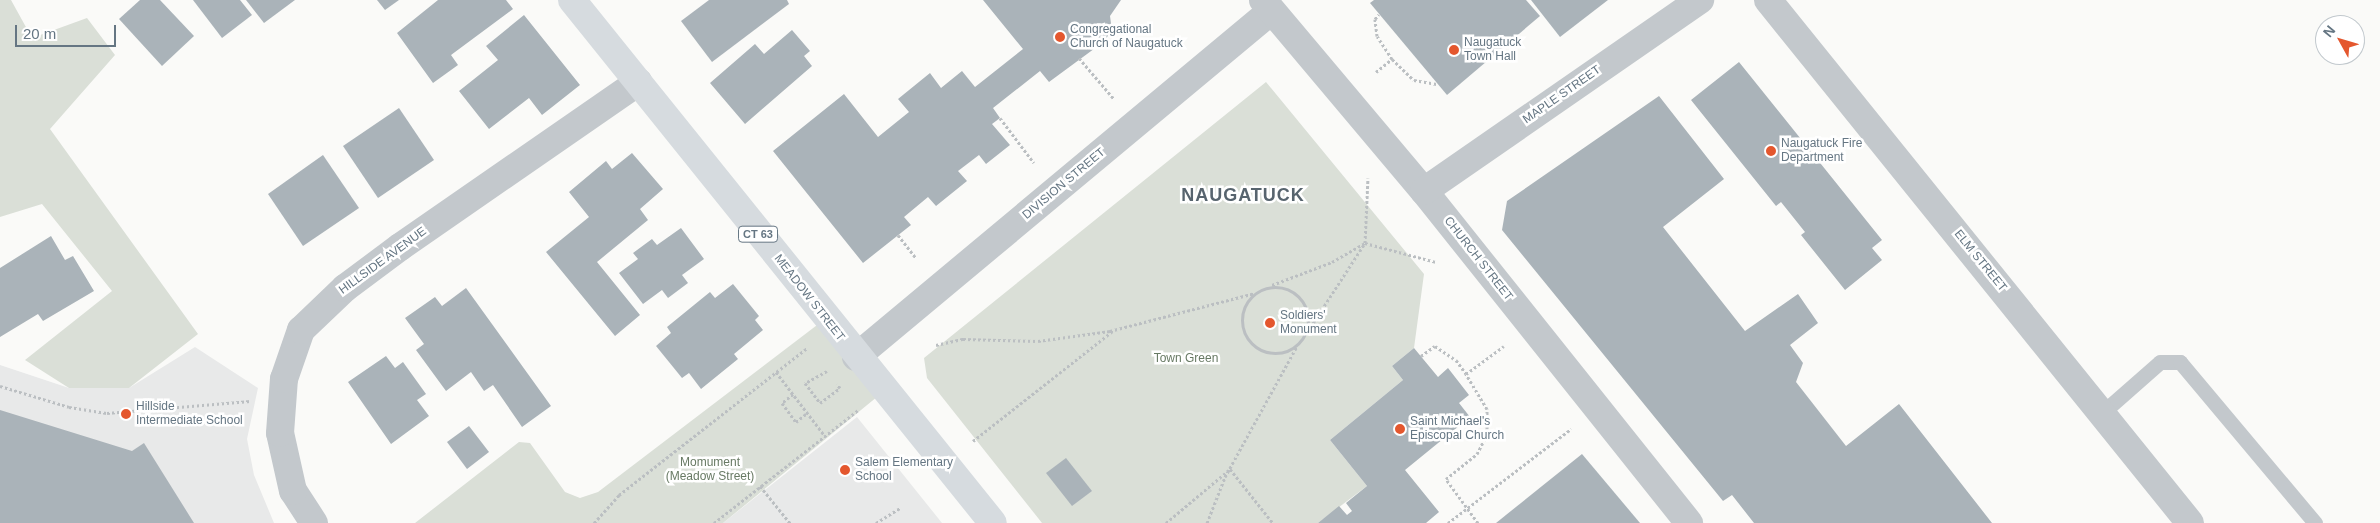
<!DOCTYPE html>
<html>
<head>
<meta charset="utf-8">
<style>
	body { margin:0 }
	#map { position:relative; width:2380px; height:523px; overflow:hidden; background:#fafaf8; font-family:Helvetica,sans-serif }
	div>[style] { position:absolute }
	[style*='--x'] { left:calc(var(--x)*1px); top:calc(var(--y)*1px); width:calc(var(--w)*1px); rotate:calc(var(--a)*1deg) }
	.built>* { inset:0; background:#e8e9e9 }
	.green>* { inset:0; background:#dadfd7 }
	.building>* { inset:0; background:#aab3b9 }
	.path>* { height:3px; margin-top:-1.5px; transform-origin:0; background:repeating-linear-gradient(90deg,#bbbfc2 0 2.5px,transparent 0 5px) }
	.path>.ring { margin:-1.5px; padding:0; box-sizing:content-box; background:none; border:3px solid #bbbfc2; border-radius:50% }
	.service>* { height:15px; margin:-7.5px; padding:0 7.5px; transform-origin:7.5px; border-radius:7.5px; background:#c3c8cc }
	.minor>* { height:28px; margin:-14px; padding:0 14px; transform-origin:14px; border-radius:14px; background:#c3c8cc }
	.tertiary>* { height:28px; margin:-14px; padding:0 14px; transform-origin:14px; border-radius:14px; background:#c3c8cc }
	.primary>* { height:28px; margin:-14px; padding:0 14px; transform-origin:14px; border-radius:14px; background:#d6dbdf }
	.dots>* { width:14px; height:14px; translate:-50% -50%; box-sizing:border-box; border:2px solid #fff; border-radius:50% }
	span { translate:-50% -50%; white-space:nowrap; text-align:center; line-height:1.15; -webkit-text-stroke:5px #fff; paint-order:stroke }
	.shield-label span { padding:1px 4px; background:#fff; border:1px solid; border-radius:4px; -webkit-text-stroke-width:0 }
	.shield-label { font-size:11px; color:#657683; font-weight:700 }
	.poi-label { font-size:12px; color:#657683 }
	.left { translate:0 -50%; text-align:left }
	.street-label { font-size:12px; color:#657683 }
	.park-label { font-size:12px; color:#687a64 }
	.district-label { font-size:18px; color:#57646e; font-weight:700; letter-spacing:1px }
	.north { position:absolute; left:2315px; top:15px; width:50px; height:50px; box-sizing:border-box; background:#fff; border:1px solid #c1c8cd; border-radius:50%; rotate:309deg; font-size:14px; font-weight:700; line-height:20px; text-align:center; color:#657683 }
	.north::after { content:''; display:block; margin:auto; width:18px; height:22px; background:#e4572e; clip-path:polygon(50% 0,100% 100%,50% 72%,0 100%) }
	.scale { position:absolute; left:15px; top:25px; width:101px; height:22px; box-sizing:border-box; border:2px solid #657683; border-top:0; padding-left:6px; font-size:15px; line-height:18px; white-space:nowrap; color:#657683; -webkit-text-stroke:4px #fff; paint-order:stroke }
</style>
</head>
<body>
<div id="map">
	<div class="built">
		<i style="clip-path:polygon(195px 347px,258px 388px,247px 439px,254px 475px,274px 523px,0 523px,0 365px,69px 388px,129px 388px)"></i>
		<i style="clip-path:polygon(857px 417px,942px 523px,723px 523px)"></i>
	</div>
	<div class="green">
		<i style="clip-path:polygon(0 0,11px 0,32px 38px,87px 18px,115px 55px,50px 129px,198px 334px,129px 388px,69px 388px,25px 360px,112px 291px,42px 204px,0 217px)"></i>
		<i style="clip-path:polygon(1266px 82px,1424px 274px,1414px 348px,1392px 366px,1403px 380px,1330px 440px,1367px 486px,1318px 523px,1042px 523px,927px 378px,924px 358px)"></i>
		<i style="clip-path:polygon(825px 319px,883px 392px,723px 523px,415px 523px,519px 442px,530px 443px,565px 492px,580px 498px,598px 492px)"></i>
	</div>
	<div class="building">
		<i style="clip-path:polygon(140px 0,160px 0,194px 36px,162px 66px,119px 19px)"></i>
		<i style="clip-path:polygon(193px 0,240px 0,252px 15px,222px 38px)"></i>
		<i style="clip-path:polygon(246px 0,295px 0,264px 23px)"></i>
		<i style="clip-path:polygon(377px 0,399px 0,385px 10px)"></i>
		<i style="clip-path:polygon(438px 0,506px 0,513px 9px,451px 55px,458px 65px,433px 83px,397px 33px)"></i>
		<i style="clip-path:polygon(709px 0,787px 0,789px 4px,712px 62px,681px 21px)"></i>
		<i style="clip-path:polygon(983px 0,1121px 0,1110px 16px,1112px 31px,1102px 43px,1049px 82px,1040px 71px,993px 108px,1000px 118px,992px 124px,1010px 145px,986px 164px,979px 155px,958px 171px,967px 181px,936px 206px,928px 197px,904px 217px,911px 225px,863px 263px,773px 151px,844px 94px,878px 137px,909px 112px,898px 99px,930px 73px,941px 88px,962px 71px,975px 87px,1023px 49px)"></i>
		<i style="clip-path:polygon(1374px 0,1526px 0,1540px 16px,1447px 95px,1370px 3px)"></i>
		<i style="clip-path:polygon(1531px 0,1608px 0,1560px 37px)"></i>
		<i style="clip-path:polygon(524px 15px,580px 85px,542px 115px,529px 98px,489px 129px,459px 91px,498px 60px,486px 46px)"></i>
		<i style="clip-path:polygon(792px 30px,810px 51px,804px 56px,812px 66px,745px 124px,710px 83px,755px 44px,764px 54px)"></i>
		<i style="clip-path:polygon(1739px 62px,1882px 240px,1872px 248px,1882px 260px,1845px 290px,1801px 235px,1805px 232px,1781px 202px,1776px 206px,1691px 100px)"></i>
		<i style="clip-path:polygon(1659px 96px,1724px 179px,1663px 227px,1745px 331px,1798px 294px,1818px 323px,1790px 345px,1803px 363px,1796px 382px,1846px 446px,1899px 404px,1992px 523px,1754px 523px,1732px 495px,1723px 501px,1502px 230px,1507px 201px)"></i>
		<i style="clip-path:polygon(399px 108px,434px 160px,378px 198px,343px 146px)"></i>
		<i style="clip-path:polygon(632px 153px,663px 189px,640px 209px,648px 220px,597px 262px,640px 315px,615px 336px,546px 252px,589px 217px,569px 192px,606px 161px,612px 169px)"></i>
		<i style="clip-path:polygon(323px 155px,359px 208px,303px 246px,268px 194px)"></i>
		<i style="clip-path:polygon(681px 228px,704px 259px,682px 275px,688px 283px,668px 298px,662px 290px,643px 304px,619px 273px,638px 259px,633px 253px,652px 239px,657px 245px)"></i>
		<i style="clip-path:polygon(51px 236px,65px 260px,73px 256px,94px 291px,43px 321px,38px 314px,0 337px,0 268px)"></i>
		<i style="clip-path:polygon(733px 284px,759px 316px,755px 320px,763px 330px,734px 354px,738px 359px,701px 389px,689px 373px,682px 378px,656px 346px,671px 333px,667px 327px,710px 292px,715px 298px)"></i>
		<i style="clip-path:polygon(466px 288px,551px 406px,522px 427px,493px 385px,484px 391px,471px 372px,446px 391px,416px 350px,424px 344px,405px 318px,435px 297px,442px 306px)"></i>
		<i style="clip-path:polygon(1414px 348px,1438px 377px,1448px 368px,1469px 395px,1459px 403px,1470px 417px,1405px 470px,1439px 512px,1426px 523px,1318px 523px,1339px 506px,1347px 515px,1352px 511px,1346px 503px,1367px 486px,1330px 440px,1403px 380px,1392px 366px)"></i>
		<i style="clip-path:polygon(386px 356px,395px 368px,403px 362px,426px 394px,417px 400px,429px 416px,391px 444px,348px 382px)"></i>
		<i style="clip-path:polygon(0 410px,132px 451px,144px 443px,194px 523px,0 523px)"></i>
		<i style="clip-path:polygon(469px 426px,489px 452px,467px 469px,447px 442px)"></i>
		<i style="clip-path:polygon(1582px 454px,1640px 523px,1496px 523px)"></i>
		<i style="clip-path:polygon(1066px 458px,1092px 491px,1072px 506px,1046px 473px)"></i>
	</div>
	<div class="path">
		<i style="--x:1079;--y:58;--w:54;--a:49.5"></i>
		<i style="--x:1392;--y:59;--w:30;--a:44"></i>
		<i style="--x:1414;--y:80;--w:23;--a:10"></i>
		<i style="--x:1376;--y:72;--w:21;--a:-39"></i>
		<i style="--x:1392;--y:59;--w:27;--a:-123"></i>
		<i style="--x:1377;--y:36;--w:17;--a:-97"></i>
		<i style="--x:1375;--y:19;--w:6;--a:-51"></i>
		<i style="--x:1000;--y:118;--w:56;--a:52.9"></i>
		<i style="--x:898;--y:235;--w:29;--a:52"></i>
		<i style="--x:1272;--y:285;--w:64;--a:-21"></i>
		<i style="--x:1332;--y:262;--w:38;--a:-30"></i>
		<i style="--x:1365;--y:243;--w:73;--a:15"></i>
		<i class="ring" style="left:1242px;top:287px;width:63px;height:63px"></i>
		<i style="--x:1308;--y:331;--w:105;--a:-57.1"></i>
		<i style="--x:1365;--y:243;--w:65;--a:-87.4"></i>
		<i style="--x:936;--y:345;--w:28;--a:-13"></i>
		<i style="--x:963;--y:339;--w:75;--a:1.5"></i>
		<i style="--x:1038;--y:341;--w:73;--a:-7.9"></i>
		<i style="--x:1110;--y:331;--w:150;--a:-14.7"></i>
		<i style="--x:1421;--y:356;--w:17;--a:-36"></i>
		<i style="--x:1435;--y:346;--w:25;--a:34"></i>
		<i style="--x:1456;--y:360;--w:17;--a:54"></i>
		<i style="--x:827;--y:371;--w:25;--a:151"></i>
		<i style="--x:805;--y:383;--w:25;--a:53"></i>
		<i style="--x:820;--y:403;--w:25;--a:-37"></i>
		<i style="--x:840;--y:388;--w:5;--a:-127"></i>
		<i style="--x:776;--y:372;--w:81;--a:52.6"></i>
		<i style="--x:0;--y:386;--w:72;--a:16.9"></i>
		<i style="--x:69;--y:407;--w:38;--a:9"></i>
		<i style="--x:107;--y:413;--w:144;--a:-4.8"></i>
		<i style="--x:793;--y:394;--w:14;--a:141"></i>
		<i style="--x:782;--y:403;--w:24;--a:54"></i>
		<i style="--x:796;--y:422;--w:14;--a:-39"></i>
		<i style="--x:973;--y:441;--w:178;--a:-38.2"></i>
		<i style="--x:760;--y:486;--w:48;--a:51"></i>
		<i style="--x:594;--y:523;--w:38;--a:-48"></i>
		<i style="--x:619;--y:495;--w:239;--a:-38"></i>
		<i style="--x:714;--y:523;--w:183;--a:-38.1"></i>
		<i style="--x:876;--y:523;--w:28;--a:-32"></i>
		<i style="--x:1166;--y:523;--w:84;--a:-40.2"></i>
		<i style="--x:1230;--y:469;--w:69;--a:51.5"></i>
		<i style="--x:1207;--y:523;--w:49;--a:-68.6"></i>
		<i style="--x:1225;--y:477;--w:149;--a:-61.2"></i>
		<i style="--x:1448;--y:523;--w:155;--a:-37.4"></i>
		<i style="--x:1478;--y:523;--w:54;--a:-126"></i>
		<i style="--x:1446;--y:479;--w:40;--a:-39"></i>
		<i style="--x:1477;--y:454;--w:22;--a:-63"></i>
		<i style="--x:1487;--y:434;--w:25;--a:-90"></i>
		<i style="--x:1487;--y:409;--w:41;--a:-121"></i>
		<i style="--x:1466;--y:374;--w:47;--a:-36.4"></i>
	</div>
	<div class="service">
		<i style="--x:2102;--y:413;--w:77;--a:-41.3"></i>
		<i style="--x:2160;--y:362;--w:20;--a:0"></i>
		<i style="--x:2180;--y:362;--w:210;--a:50"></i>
	</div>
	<div class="minor">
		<i style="--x:1768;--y:0;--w:672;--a:51.1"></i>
		<i style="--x:856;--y:357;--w:540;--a:-39.82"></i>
		<i style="--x:314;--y:523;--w:38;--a:-123"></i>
		<i style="--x:293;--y:491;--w:59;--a:-102.6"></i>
		<i style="--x:280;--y:433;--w:54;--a:-85.8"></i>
		<i style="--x:284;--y:379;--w:52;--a:-70.9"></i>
		<i style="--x:301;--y:330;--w:61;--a:-43.7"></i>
		<i style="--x:345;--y:288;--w:69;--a:-36.7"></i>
		<i style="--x:400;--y:247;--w:290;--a:-34.7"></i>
	</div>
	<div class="tertiary">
		<i style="--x:1263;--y:0;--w:250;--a:49.9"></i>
		<i style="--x:1424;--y:191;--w:425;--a:51.4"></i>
		<i style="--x:1424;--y:191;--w:336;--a:-34.7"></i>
	</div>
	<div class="primary">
		<i style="--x:572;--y:0;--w:671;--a:51.17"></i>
	</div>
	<div class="dots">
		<i style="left:1060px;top:37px;background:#e4572e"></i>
		<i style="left:1454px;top:50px;background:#e4572e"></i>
		<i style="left:1771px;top:151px;background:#e4572e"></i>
		<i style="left:1270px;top:323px;background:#e4572e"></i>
		<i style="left:126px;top:414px;background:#e4572e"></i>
		<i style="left:1400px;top:429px;background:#e4572e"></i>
		<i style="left:845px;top:470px;background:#e4572e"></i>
	</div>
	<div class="shield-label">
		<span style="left:758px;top:234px">CT 63</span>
	</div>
	<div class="poi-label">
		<span class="left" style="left:1070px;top:37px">Congregational<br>Church of Naugatuck</span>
		<span class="left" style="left:1464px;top:50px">Naugatuck<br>Town Hall</span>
		<span class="left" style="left:1781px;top:151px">Naugatuck Fire<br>Department</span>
		<span class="left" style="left:1280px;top:323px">Soldiers'<br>Monument</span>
		<span class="left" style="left:136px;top:414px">Hillside<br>Intermediate School</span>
		<span class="left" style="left:1410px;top:429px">Saint Michael's<br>Episcopal Church</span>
		<span class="left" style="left:855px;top:470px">Salem Elementary<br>School</span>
	</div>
	<div class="street-label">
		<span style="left:1562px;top:95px;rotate:-35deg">MAPLE STREET</span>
		<span style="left:1064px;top:184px;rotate:-40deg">DIVISION STREET</span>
		<span style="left:1478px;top:259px;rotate:52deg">CHURCH STREET</span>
		<span style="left:383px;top:261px;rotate:-36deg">HILLSIDE AVENUE</span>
		<span style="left:1980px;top:261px;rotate:51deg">ELM STREET</span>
		<span style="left:809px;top:298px;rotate:52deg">MEADOW STREET</span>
	</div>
	<div class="park-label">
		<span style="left:1186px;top:359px">Town Green</span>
		<span style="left:710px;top:470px">Momument<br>(Meadow Street)</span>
	</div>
	<div class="district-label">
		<span style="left:1243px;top:195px">NAUGATUCK</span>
	</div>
	<div class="north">N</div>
	<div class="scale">20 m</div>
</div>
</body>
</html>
